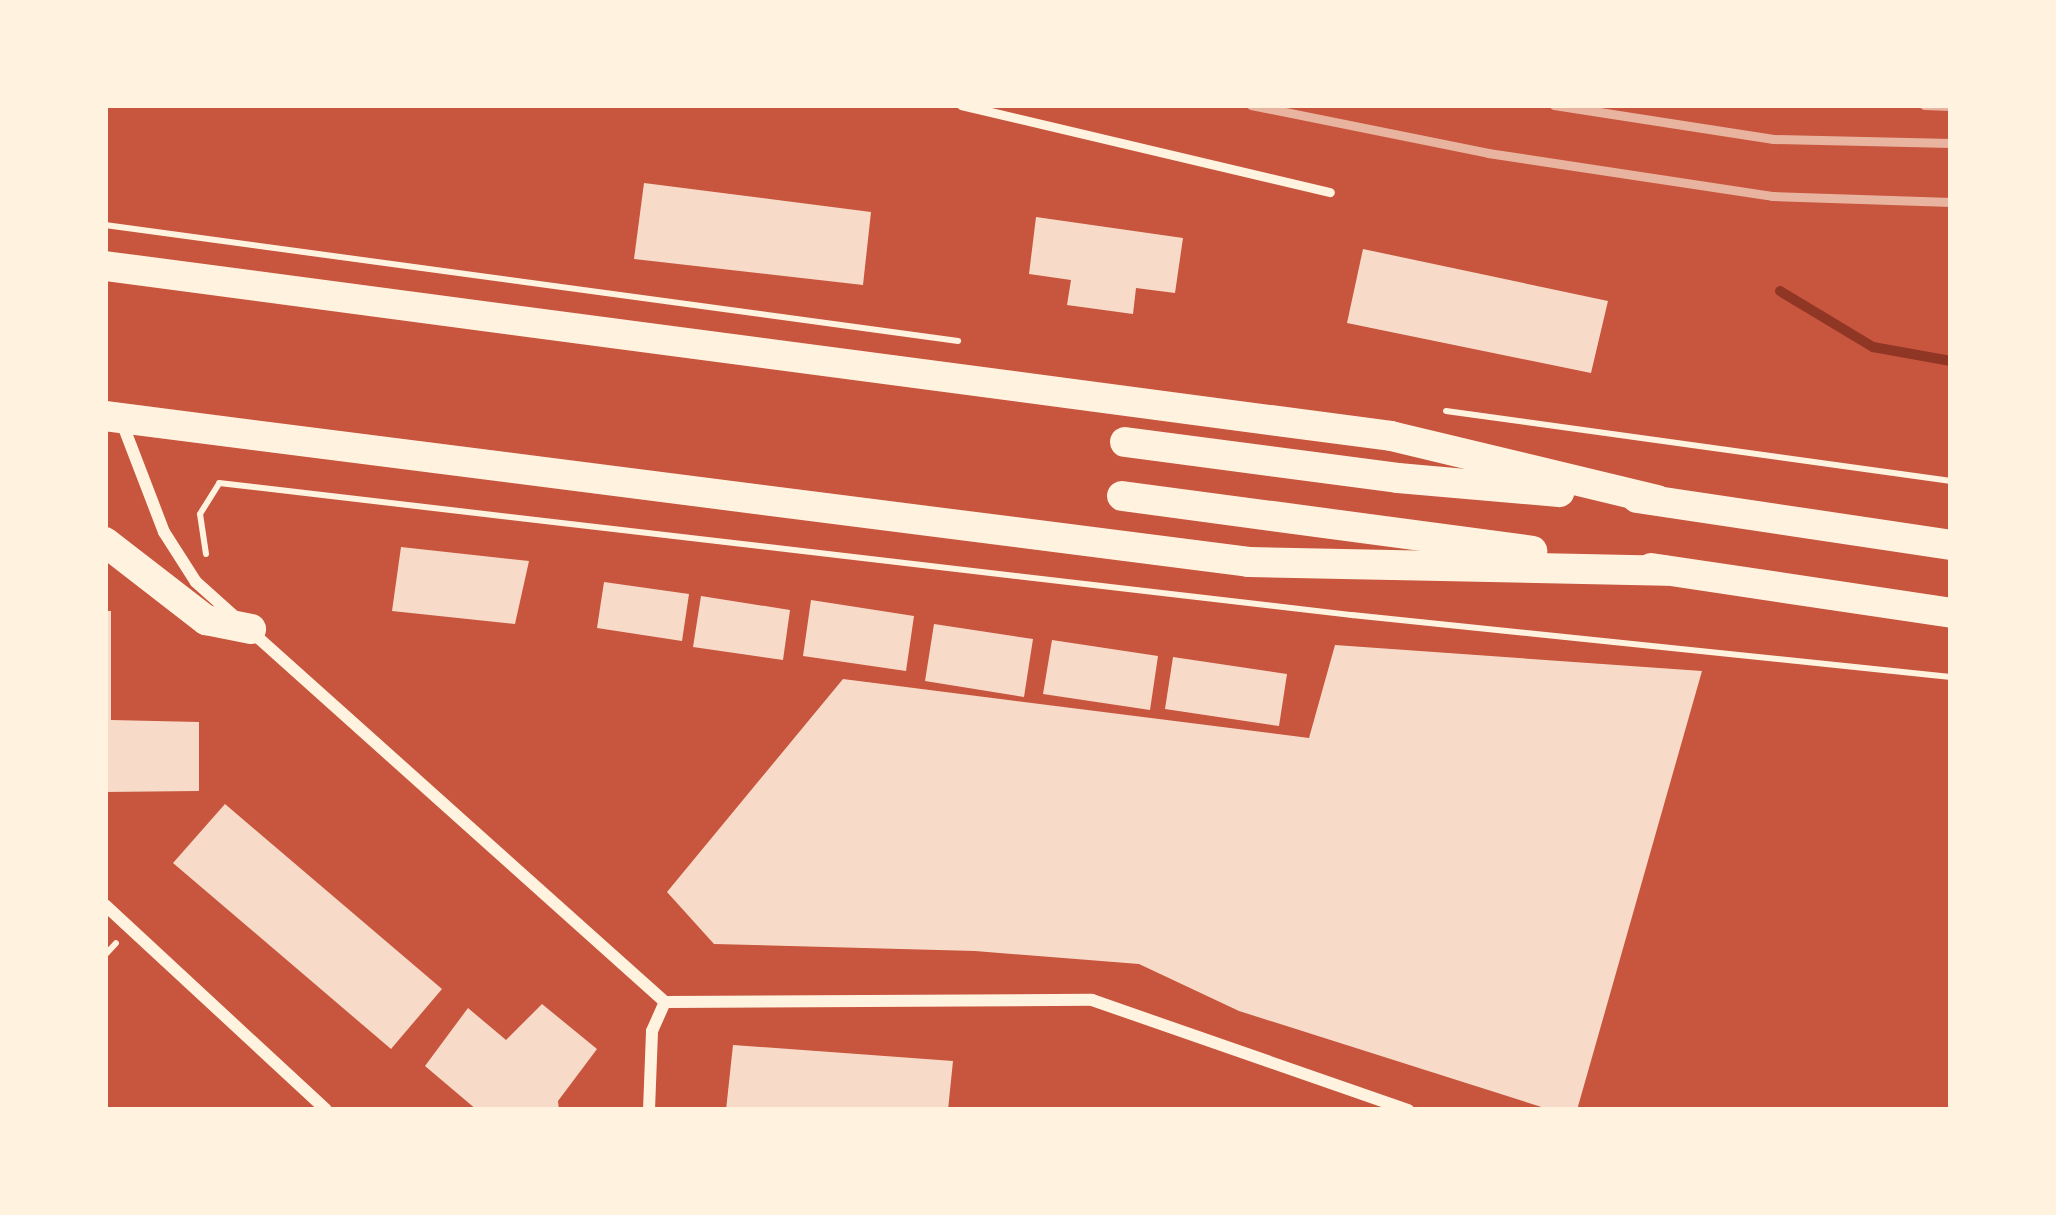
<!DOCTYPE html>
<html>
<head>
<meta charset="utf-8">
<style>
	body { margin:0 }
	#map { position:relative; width:2056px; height:1215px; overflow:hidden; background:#c8553d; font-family:Lato,sans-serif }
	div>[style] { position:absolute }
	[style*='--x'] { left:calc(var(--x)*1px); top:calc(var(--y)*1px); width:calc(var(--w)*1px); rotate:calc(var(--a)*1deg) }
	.stream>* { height:10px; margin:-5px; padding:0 5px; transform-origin:5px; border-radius:5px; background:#8f3625 }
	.building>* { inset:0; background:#f7dbc8 }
	.path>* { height:6px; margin:-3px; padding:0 3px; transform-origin:3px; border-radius:3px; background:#fff3e0 }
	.service>* { height:9px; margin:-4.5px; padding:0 4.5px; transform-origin:4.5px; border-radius:4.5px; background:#fff3e0 }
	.minor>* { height:12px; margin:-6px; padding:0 6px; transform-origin:6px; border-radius:6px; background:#fff3e0 }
	.primary>* { height:30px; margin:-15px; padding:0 15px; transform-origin:15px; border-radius:15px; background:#fff3e0 }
	.rail>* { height:9px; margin:-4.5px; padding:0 4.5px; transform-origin:4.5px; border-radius:4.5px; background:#e9b49f }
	span { translate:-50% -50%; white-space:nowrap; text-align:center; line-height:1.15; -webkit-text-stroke:12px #fff3e0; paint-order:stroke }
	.frame { position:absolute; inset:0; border:108px solid #fff3e0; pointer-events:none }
</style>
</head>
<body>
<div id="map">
	<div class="stream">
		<i style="--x:1780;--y:291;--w:109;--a:31.1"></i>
		<i style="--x:1873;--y:347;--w:79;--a:10.2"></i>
	</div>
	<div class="building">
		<i style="clip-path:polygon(644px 183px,871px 212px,863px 285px,634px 259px)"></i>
		<i style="clip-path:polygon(1036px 217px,1183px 238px,1175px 293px,1136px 288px,1133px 314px,1067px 305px,1071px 280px,1029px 274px)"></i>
		<i style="clip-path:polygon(1363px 249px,1608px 301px,1591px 373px,1347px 323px)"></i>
		<i style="clip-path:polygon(401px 547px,529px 561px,515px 624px,392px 611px)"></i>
		<i style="clip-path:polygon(604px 582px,689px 594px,682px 641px,597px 628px)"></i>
		<i style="clip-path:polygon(701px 596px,790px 610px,783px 660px,693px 647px)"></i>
		<i style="clip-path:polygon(811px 600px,914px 616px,906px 671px,803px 656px)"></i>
		<i style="clip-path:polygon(105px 611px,111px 611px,111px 720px,199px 722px,199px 791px,105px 792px)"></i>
		<i style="clip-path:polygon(934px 624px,1033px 639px,1024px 697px,925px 681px)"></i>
		<i style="clip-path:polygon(1052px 640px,1158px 656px,1150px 710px,1043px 694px)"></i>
		<i style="clip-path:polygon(1335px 645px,1702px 671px,1577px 1110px,1551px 1110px,1239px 1011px,1139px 964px,975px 951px,714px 944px,667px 892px,843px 679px,1309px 738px)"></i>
		<i style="clip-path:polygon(1173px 657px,1287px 674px,1279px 726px,1165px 709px)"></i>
		<i style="clip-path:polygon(225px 804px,442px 989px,391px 1049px,173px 863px)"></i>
		<i style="clip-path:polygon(542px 1004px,597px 1049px,558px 1101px,559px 1110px,477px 1110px,425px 1066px,468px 1008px,506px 1040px)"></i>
		<i style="clip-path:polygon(733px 1045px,953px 1061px,948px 1110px,726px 1110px)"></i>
	</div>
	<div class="path">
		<i style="--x:105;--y:225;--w:861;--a:7.74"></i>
		<i style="--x:1446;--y:411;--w:510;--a:7.89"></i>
		<i style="--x:206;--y:554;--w:40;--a:-98.5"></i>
		<i style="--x:200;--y:514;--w:36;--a:-58"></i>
		<i style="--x:219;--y:483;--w:1141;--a:6.65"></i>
		<i style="--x:1352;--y:615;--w:602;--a:5.91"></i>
		<i style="--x:105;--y:955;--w:16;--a:-47"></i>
	</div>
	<div class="service">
		<i style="--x:961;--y:105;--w:379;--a:13.3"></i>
	</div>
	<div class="minor">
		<i style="--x:121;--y:420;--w:120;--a:69"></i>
		<i style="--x:164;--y:532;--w:59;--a:57.4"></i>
		<i style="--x:196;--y:582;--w:630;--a:41.85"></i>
		<i style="--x:665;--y:1002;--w:427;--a:-0.3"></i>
		<i style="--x:1092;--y:1000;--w:335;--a:19.2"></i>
		<i style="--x:105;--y:905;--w:301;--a:42.8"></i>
		<i style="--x:649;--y:1110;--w:79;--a:-87.8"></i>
		<i style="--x:652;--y:1031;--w:32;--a:-66"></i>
	</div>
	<div class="primary">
		<i style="--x:105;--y:266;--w:1297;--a:7.53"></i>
		<i style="--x:1391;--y:436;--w:274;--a:13.5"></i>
		<i style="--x:105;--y:416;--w:1153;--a:7.27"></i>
		<i style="--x:1249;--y:562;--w:417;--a:1.2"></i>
		<i style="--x:1125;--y:442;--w:275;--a:7.5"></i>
		<i style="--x:1398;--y:478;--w:162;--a:5"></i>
		<i style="--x:1122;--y:496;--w:414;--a:7.6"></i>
		<i style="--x:1637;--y:498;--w:317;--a:8.5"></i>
		<i style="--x:105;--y:542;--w:128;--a:37.7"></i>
		<i style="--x:206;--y:620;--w:46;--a:11.3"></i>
		<i style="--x:1651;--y:568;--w:303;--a:8.5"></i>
	</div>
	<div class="rail">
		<i style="--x:1251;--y:105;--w:242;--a:11.4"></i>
		<i style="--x:1488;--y:153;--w:287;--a:8.6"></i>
		<i style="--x:1772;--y:196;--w:179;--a:1.9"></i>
		<i style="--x:1554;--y:105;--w:222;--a:8.8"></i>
		<i style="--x:1773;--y:139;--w:178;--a:1.3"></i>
		<i style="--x:1924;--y:105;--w:27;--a:2"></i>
	</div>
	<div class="frame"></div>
</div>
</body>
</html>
